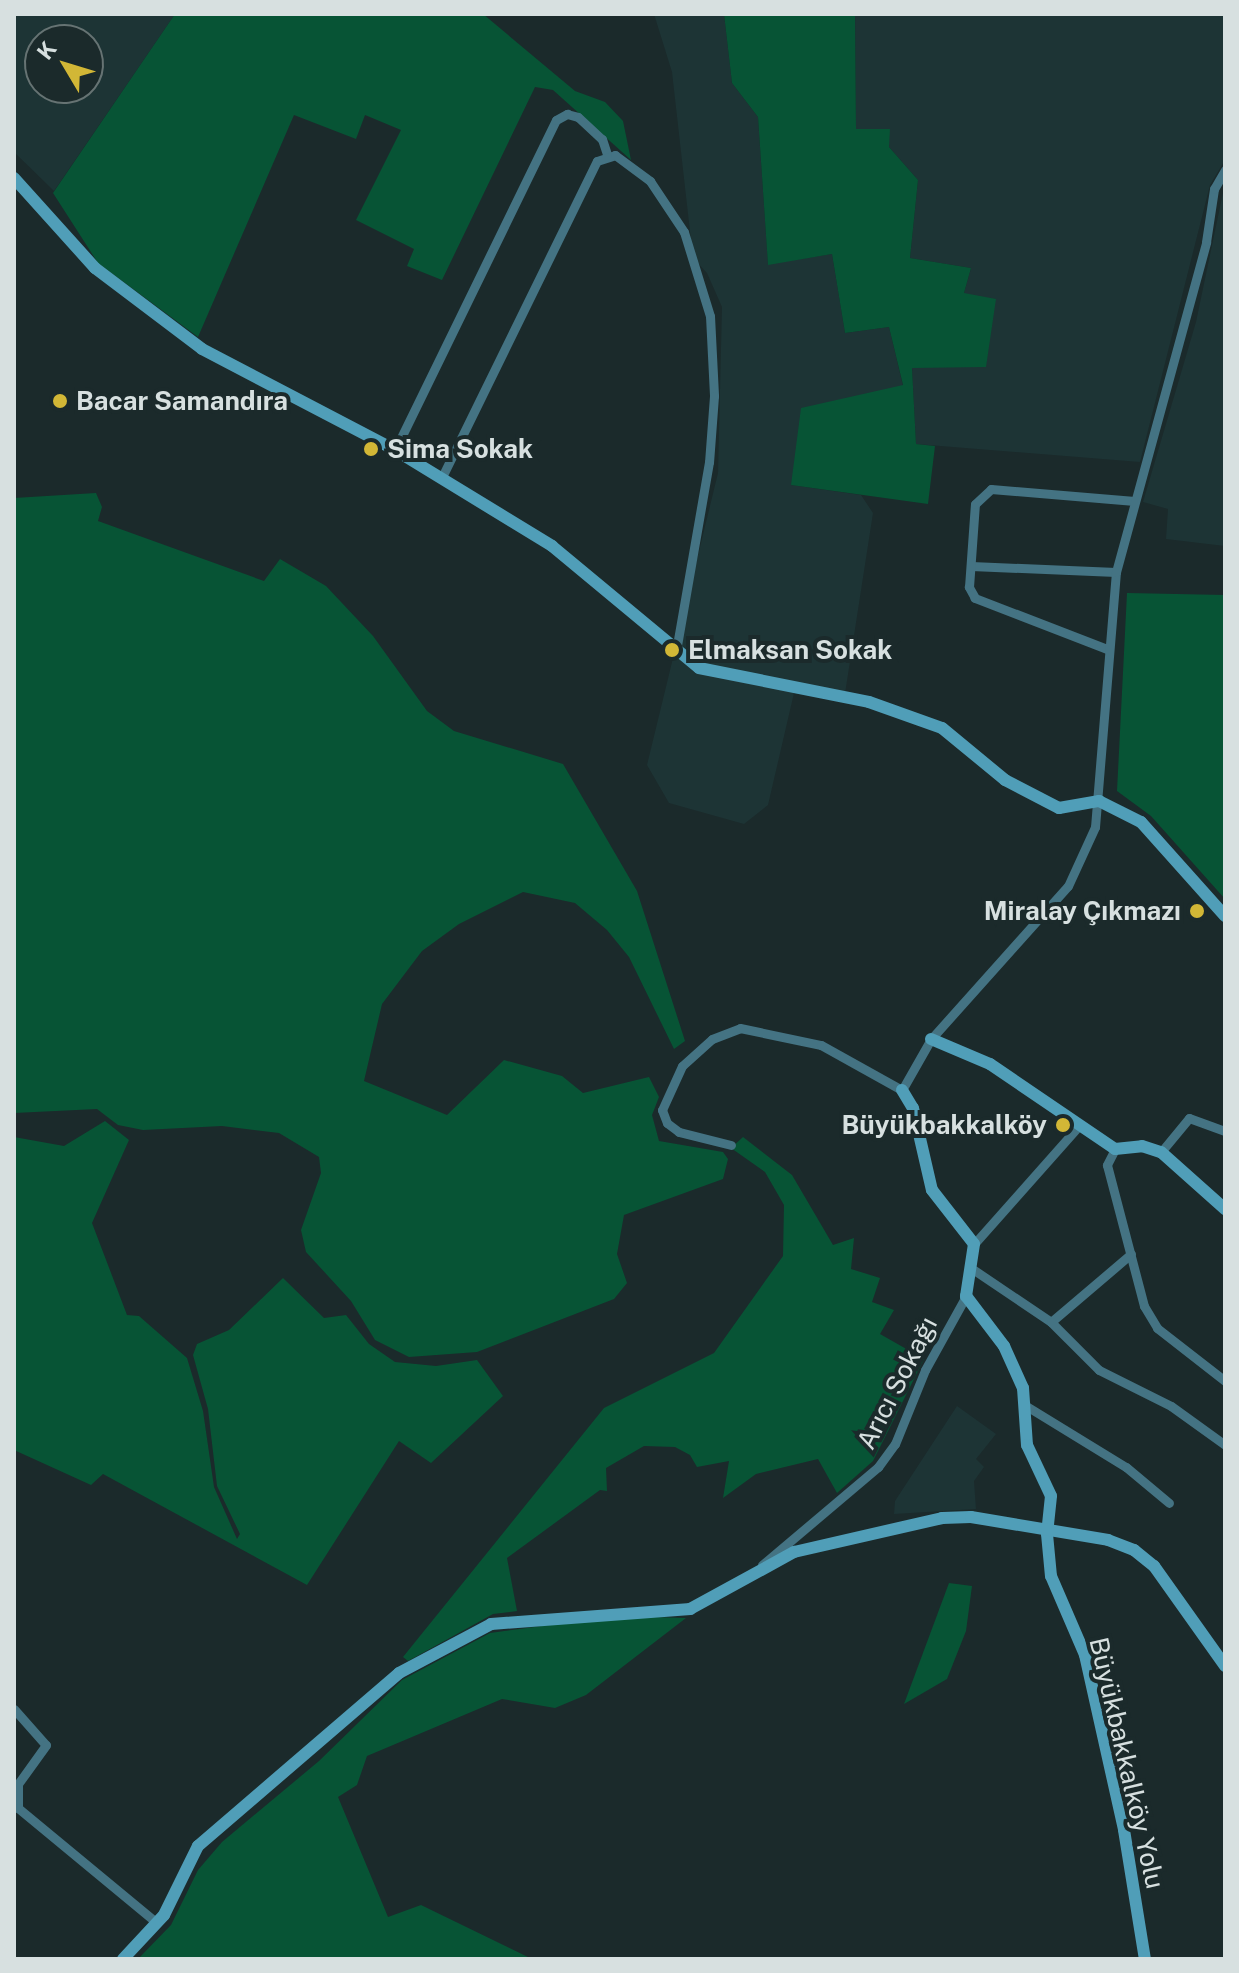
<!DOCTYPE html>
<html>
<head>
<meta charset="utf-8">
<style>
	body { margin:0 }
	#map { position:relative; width:1239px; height:1973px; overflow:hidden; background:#1b2a2b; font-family:"Public Sans",sans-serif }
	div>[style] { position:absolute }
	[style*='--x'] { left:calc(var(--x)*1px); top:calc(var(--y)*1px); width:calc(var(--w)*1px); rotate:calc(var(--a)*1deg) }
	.built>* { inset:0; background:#1d3435 }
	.green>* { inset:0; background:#075435 }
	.street>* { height:9px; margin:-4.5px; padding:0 4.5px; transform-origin:4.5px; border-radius:4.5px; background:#447383 }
	.secondary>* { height:12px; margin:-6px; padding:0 6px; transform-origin:6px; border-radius:6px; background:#509eb8 }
	.dots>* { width:22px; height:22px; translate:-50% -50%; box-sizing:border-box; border:4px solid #1b2a2b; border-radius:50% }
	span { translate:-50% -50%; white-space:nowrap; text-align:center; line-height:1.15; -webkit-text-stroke:8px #1b2a2b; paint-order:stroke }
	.poi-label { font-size:26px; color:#d7e0e0; font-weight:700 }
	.left { translate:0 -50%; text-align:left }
	.right { translate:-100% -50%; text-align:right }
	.street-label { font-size:26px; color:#d7e0e0 }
	.frame { position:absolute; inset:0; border:16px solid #d7e0e0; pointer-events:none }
	.north { position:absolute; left:24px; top:24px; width:80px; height:80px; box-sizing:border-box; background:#1b2a2b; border:2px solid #667373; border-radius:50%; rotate:308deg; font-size:22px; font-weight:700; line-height:32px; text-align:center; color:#d7e0e0 }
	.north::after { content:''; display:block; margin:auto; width:28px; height:36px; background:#d2b736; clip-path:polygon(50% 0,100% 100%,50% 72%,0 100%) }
</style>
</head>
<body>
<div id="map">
	<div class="built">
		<i style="clip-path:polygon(evenodd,14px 14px,175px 14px,54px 191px,14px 152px,14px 14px,40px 40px,88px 40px,88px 88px,40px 88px,40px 40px)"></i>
		<i style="clip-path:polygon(654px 14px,724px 14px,732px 83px,758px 117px,768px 264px,832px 254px,845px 333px,889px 327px,903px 386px,791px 485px,861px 495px,873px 513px,844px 700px,794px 693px,768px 805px,744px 824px,669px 803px,647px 765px,718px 473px,722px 307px,707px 273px,693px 258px,672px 72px)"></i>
		<i style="clip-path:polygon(855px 14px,1225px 14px,1225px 160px,1210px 185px,1140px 462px,916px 444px,912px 368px,964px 293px,971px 268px,910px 258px,918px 180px,889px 147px,856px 129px)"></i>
		<i style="clip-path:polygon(1225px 183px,1225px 546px,1166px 539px,1168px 509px,1143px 502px,1196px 322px)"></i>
		<i style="clip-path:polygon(957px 1406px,996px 1434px,976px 1459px,984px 1467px,974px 1481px,976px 1509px,894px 1514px,895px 1501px)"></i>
	</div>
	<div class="green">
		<i style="clip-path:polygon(175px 14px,483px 14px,575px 91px,605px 102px,623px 121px,631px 160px,553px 90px,535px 87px,442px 280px,407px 266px,414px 249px,356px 220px,401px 130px,365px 115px,356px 139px,294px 115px,198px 337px,98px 263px,53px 193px)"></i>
		<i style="clip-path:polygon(724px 14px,855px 14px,856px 129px,890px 129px,889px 147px,918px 180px,910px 258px,971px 268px,964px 293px,996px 299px,986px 367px,912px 368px,916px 444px,935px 446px,928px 504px,791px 485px,801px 408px,903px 385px,889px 327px,845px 333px,832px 254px,768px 265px,758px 117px,732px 83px)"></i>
		<i style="clip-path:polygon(96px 493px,102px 507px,98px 521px,264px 581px,280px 559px,326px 586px,373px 636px,427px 711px,454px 731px,563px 764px,637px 891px,685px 1041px,674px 1049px,629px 957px,607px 930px,575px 903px,523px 892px,459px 924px,422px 951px,382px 1004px,364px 1081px,447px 1115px,504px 1060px,562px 1076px,583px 1093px,649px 1077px,659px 1097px,652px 1115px,659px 1141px,723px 1152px,728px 1159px,723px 1179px,624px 1215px,617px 1254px,627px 1283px,614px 1299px,477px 1352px,409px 1357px,375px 1340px,351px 1301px,306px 1252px,301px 1230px,321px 1173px,319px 1157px,279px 1133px,222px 1126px,143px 1130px,118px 1125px,97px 1109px,14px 1113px,14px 498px)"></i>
		<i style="clip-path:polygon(1127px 593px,1225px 595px,1225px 899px,1151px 816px,1117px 791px)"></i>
		<i style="clip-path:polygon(105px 1121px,129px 1140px,92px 1223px,127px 1315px,139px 1316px,187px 1358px,203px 1411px,214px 1487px,237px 1539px,240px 1534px,217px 1486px,208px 1409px,193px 1355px,197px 1344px,229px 1330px,283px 1278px,324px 1318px,346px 1315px,369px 1344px,395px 1362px,436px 1366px,477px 1360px,503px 1396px,431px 1463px,399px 1441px,307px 1585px,103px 1474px,91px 1485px,14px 1450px,14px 1137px,64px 1146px)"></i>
		<i style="clip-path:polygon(743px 1137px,792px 1175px,833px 1245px,854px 1238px,851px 1269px,880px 1278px,872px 1302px,894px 1310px,880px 1334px,924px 1359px,873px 1461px,837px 1493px,818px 1459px,756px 1474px,723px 1498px,729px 1461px,697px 1467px,690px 1455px,675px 1447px,644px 1446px,606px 1468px,607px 1491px,600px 1490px,507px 1558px,517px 1611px,493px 1614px,408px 1661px,403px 1657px,604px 1408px,714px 1353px,783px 1256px,784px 1205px,765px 1172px,731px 1148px)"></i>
		<i style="clip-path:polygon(949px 1583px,972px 1586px,966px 1631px,947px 1679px,904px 1704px)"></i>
		<i style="clip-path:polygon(618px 1616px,686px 1618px,586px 1695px,555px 1708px,502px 1699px,367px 1756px,357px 1785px,338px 1797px,388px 1917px,421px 1905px,532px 1959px,138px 1959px,171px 1925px,198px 1870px,222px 1842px,319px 1761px,402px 1680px,490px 1633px)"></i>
	</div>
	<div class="street">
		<i style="--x:395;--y:450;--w:367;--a:-64"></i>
		<i style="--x:556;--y:120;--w:13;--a:-29"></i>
		<i style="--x:567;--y:114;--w:11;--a:15"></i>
		<i style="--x:578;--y:117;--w:33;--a:43"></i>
		<i style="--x:602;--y:139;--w:16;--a:72"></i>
		<i style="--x:442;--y:477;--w:352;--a:-63.9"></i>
		<i style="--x:597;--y:161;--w:19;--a:-18"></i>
		<i style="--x:615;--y:155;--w:44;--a:36.6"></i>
		<i style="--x:650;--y:181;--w:61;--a:56.3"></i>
		<i style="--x:684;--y:232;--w:88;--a:72.8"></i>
		<i style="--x:710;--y:316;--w:80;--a:87.1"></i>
		<i style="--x:714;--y:396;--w:66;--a:94.3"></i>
		<i style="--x:709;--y:462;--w:192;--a:99.9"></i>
		<i style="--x:971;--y:566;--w:145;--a:2.4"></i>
		<i style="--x:1107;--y:649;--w:142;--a:-158.9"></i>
		<i style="--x:975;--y:598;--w:13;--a:-119"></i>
		<i style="--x:969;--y:587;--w:83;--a:-85.9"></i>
		<i style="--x:975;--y:504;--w:22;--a:-43"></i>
		<i style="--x:991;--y:489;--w:144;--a:4.8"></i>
		<i style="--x:731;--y:1145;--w:54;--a:-166"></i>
		<i style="--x:679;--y:1132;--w:15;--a:-143"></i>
		<i style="--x:667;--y:1123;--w:14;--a:-111"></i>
		<i style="--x:662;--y:1110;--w:48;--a:-65.6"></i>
		<i style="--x:682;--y:1066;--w:40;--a:-42"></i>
		<i style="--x:712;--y:1039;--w:30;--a:-21"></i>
		<i style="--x:740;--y:1028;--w:83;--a:11.9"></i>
		<i style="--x:821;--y:1045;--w:93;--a:29.1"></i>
		<i style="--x:902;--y:1090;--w:59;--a:-60.4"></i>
		<i style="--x:931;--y:1039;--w:205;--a:-48.2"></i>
		<i style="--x:1068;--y:886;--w:65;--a:-65.4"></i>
		<i style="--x:1095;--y:827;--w:256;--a:-85.3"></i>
		<i style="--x:1116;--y:572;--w:342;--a:-74.7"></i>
		<i style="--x:1206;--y:242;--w:54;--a:-81.4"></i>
		<i style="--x:1214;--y:189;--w:22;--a:-60"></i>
		<i style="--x:1115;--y:1149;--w:18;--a:117"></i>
		<i style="--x:1107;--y:1165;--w:146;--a:75.3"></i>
		<i style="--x:1144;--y:1306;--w:26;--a:59"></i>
		<i style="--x:1157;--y:1328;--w:86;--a:37.9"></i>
		<i style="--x:1161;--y:1152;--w:44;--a:-50.5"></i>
		<i style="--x:1189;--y:1118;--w:38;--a:20"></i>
		<i style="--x:974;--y:1244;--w:157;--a:-48.4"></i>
		<i style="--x:974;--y:1270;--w:93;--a:34"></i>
		<i style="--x:1051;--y:1322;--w:105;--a:-40.4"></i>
		<i style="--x:1051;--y:1322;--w:68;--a:45"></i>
		<i style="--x:1099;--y:1370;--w:80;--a:26.6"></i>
		<i style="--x:1171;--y:1406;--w:67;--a:35.8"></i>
		<i style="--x:1023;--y:1404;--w:121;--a:31.5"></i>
		<i style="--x:1126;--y:1467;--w:56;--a:39.9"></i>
		<i style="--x:762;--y:1565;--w:152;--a:-40.2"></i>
		<i style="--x:878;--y:1467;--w:29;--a:-54"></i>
		<i style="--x:895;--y:1444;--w:80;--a:-67.9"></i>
		<i style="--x:925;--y:1370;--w:85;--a:-61"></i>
		<i style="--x:14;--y:1709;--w:48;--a:48.4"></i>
		<i style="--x:46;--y:1745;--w:48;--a:125.7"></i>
		<i style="--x:18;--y:1784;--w:24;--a:90"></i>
		<i style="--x:18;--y:1808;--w:180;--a:39.6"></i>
	</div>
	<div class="secondary">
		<i style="--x:14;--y:178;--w:121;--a:48"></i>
		<i style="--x:95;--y:268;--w:134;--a:37.1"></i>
		<i style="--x:202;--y:349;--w:218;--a:27.6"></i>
		<i style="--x:395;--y:450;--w:184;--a:31.4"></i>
		<i style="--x:552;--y:546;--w:191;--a:39.7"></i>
		<i style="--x:699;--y:668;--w:173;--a:11.3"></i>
		<i style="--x:869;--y:702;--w:77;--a:19.6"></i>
		<i style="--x:942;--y:728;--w:82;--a:39.5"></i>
		<i style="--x:1005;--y:780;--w:61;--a:27.4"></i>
		<i style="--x:1059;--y:808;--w:41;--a:-9.9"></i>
		<i style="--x:1099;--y:801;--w:47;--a:26.6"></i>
		<i style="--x:1141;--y:822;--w:126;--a:48.2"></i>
		<i style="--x:931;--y:1039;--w:64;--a:23"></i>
		<i style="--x:990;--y:1064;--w:151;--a:34.2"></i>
		<i style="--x:1115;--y:1149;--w:27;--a:-6"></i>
		<i style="--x:1142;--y:1146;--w:20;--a:18"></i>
		<i style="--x:1161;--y:1152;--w:86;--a:41.7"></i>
		<i style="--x:902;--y:1090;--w:21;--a:59"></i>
		<i style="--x:913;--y:1108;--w:84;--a:77"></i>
		<i style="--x:932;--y:1190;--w:68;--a:52.1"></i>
		<i style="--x:974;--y:1244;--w:53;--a:98.7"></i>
		<i style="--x:966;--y:1296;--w:63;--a:52.8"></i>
		<i style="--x:1004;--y:1346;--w:46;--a:65.7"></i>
		<i style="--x:1023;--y:1388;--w:57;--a:86"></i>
		<i style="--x:1027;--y:1445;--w:56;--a:64.8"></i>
		<i style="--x:1051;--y:1496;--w:38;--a:96"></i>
		<i style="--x:1047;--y:1534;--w:42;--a:84.6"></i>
		<i style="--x:1051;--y:1576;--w:86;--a:66.7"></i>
		<i style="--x:1085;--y:1655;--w:179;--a:77.4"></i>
		<i style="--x:1124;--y:1830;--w:131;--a:80.8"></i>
		<i style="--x:123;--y:1959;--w:60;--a:-47"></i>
		<i style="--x:164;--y:1915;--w:77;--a:-63.8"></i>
		<i style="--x:198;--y:1846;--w:265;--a:-40.7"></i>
		<i style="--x:399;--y:1673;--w:104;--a:-28"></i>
		<i style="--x:491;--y:1624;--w:200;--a:-4.3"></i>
		<i style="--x:690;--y:1609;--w:119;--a:-28.7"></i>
		<i style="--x:794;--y:1552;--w:152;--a:-12.9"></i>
		<i style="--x:942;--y:1518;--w:29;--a:-2"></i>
		<i style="--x:971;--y:1517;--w:139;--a:9.5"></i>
		<i style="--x:1108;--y:1540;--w:28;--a:21"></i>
		<i style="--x:1134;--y:1550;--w:26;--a:39"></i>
		<i style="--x:1154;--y:1566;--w:123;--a:54.6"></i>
	</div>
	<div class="dots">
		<i style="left:60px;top:401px;background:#d2b736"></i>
		<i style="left:371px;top:449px;background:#d2b736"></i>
		<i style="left:672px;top:650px;background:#d2b736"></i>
		<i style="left:1197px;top:911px;background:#d2b736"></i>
		<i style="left:1063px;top:1125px;background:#d2b736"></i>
	</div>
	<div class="poi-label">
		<span class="left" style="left:76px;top:401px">Bacar Samandıra</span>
		<span class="left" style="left:387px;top:449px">Sima Sokak</span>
		<span class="left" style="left:688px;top:650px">Elmaksan Sokak</span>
		<span class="right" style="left:1181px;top:911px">Miralay Çıkmazı</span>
		<span class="right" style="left:1047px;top:1125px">Büyükbakkalköy</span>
	</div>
	<div class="street-label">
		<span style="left:897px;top:1383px;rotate:-63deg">Arıcı Sokağı</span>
		<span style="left:1127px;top:1763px;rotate:77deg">Büyükbakkalköy Yolu</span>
	</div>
	<div class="frame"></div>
	<div class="north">K</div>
</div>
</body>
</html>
